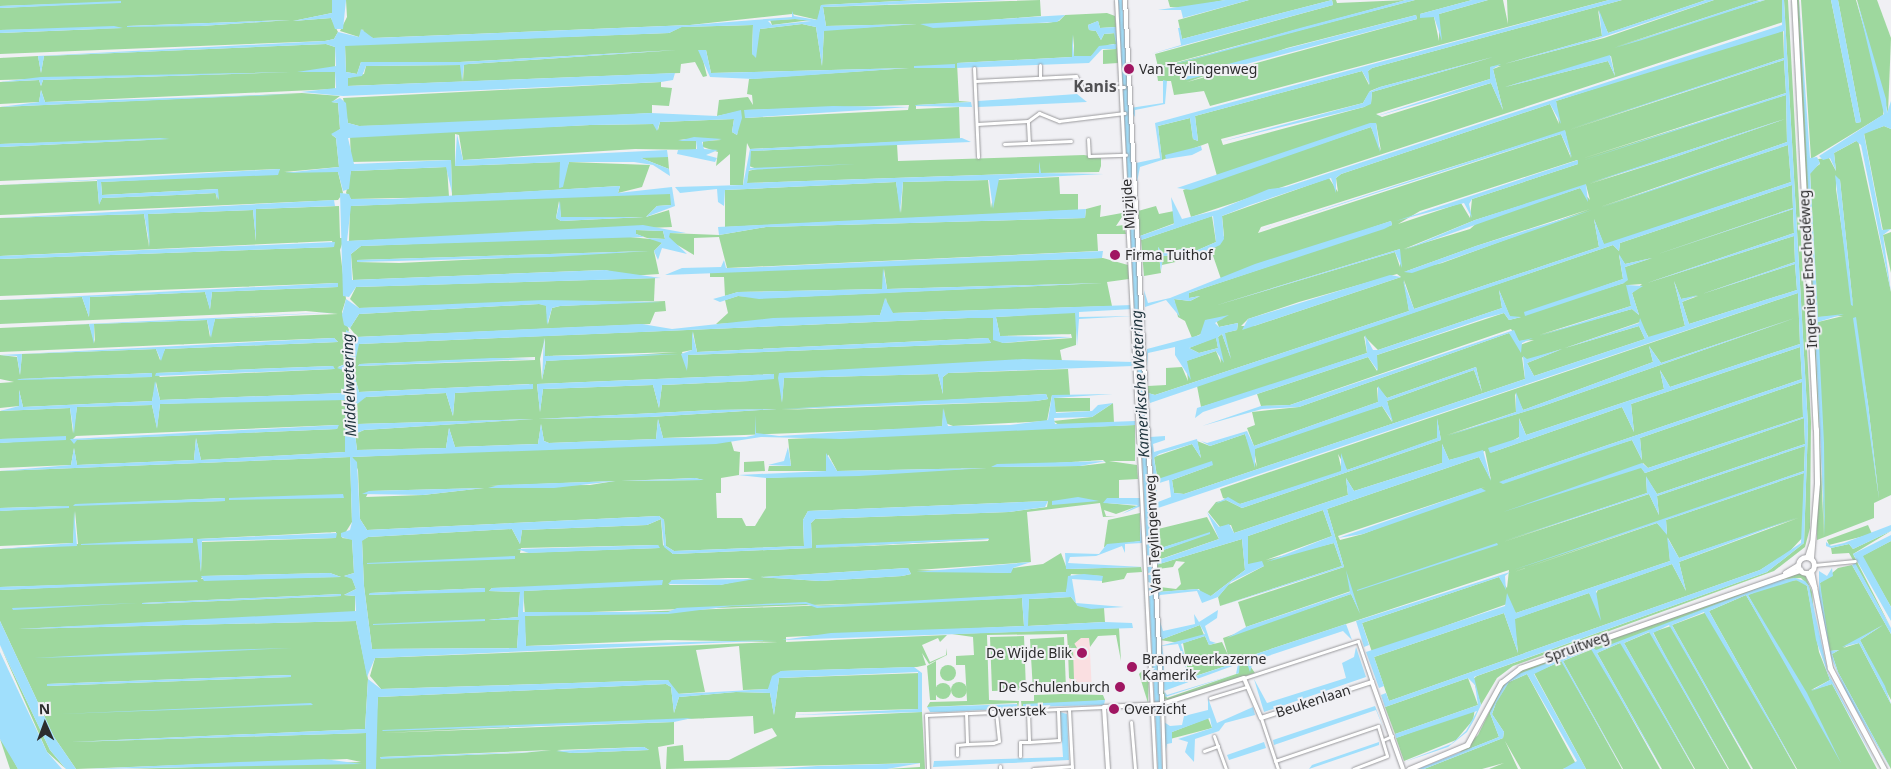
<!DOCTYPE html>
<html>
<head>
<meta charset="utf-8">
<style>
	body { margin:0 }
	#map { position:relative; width:1891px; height:769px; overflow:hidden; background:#f0f0f4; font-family:"Noto Sans",sans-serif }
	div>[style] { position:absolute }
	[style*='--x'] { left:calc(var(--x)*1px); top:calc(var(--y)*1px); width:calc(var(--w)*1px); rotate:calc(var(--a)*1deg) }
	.education>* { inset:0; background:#fadfe1 }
	.green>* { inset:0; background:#9ed89e }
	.round { border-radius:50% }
	.water>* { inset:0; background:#a0dffc }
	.roads { filter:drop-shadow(0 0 1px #99999c) drop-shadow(0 0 1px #99999c) }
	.minor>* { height:3px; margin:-1.5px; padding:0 1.5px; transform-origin:1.5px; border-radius:1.5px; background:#fff }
	.tertiary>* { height:4px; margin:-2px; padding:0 2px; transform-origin:2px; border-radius:2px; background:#fff }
	.secondary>* { height:4.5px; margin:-2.25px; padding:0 2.25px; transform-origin:2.25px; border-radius:2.25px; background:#fff }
	.primary>* { height:5px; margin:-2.5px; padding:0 2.5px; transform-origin:2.5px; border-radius:2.5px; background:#fff }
	.primary>.ring { margin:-2.5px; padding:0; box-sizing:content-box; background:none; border:5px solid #fff; border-radius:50% }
	.dots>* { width:14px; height:14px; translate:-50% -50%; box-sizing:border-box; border:2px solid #f0f0f4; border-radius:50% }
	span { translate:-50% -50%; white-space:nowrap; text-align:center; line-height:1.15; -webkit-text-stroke:4px #f0f0f4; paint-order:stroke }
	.poi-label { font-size:14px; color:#2c2c2d }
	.left { translate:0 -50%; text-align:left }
	.right { translate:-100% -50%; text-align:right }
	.street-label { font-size:14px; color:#2c2c2d }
	.water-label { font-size:15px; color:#1d323b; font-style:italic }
	.quarter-label { font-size:16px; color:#505053; font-weight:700 }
	.north { position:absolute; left:20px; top:699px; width:50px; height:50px; -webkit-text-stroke:4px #f0f0f4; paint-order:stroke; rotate:358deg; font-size:14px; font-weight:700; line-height:20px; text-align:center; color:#2c2c2d }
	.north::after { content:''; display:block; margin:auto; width:18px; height:22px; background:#2c2c2d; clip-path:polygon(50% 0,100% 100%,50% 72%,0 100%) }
</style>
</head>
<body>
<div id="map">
	<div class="education">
		<i style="clip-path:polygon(1089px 633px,1092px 692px,1070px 693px,1067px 634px)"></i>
	</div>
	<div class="green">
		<i style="clip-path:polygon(evenodd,0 0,332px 0,332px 13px,293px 21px,331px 18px,338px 32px,334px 39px,325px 41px,0 54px,0 33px,123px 28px,0 30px,0 8px,121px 2px,0 6px,0 0,290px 20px,201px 26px,127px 26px,289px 20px,290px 20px)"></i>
		<i style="clip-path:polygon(346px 0,919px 0,821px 5px,818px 20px,792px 14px,690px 25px,373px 38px,364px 35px,363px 29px,359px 37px,340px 31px,347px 17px)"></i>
		<i style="clip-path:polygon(evenodd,1040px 0,1041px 16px,925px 25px,1047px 23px,1059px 21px,1065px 15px,1107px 13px,1115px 16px,1116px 27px,1100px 28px,1098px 21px,1088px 25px,1089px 30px,1096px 31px,1101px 40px,1104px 34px,1116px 33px,1118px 63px,1103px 64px,1103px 50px,1116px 49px,1114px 44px,1108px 45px,1091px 56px,1074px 56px,1074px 35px,1072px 57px,957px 63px,959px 101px,971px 102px,916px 105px,916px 109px,959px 107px,960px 139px,750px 149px,747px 143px,743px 185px,730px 185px,730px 154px,716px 166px,718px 152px,703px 147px,703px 141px,721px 140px,714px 139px,679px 139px,696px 141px,696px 150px,635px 149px,463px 160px,459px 135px,455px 134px,455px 166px,560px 162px,560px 188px,569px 162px,650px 165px,642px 187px,618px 193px,620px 186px,452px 196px,451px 160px,351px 162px,350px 136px,590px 125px,654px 124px,658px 130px,660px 122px,734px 119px,732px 132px,737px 135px,741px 111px,717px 116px,719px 100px,748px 97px,753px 105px,752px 95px,747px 94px,749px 79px,909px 68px,711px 73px,706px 50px,701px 52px,707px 76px,703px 77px,695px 62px,681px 64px,680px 73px,347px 86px,348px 78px,364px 74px,366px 66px,461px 65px,463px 81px,464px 64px,469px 64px,677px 50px,460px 62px,361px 62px,357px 74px,346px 72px,345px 45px,669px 33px,681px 27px,753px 25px,752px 55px,760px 29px,802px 24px,816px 27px,822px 66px,824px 30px,917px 24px,826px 26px,823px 7px,1040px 0,909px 105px,908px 110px,745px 118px,745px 110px,909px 105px)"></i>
		<i style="clip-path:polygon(1168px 0,1225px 0,1183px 8px,1170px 7px)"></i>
		<i style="clip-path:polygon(1249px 0,1336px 0,1337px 3px,1406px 0,1158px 67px,1155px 54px,1333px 5px,1332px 0,1182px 39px,1178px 20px)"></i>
		<i style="clip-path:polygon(evenodd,1415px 0,1472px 0,1420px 14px,1434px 17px,1439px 41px,1439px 14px,1488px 0,1503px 0,1508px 24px,1507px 0,1609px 0,1210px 106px,1204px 91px,1174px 95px,1171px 81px,1158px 81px,1156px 68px,1415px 0,1416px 15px,1417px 19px,1187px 82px,1287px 48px,1416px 15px)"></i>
		<i style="clip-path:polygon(evenodd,1622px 0,1706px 0,1608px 33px,1598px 10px,1602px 36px,1504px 64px,1604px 38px,1714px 0,1759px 0,1615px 47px,1765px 0,1782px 0,1783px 22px,1191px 217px,1183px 190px,1371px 127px,1381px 151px,1376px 123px,1217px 176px,1208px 143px,1162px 160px,1158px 126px,1190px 118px,1193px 139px,1198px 141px,1195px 116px,1362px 71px,1369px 85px,1368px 71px,1372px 68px,1622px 0,1611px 56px,1615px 76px,1608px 61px,1505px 87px,1611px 56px,1622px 0,1493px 57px,1372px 92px,1371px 103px,1364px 107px,1223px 145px,1221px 139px,1363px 103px,1370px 91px,1380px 87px,1493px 57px,1622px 0,1501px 66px,1493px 69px,1503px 110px,1491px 83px,1382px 117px,1376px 114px,1490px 79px,1490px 67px,1501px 66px)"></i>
		<i style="clip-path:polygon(1784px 0,1788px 0,1811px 422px,1810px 528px,1805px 547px,1774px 571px,1513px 666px,1497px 678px,1481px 705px,1473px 679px,1477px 676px,1767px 572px,1804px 543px,1808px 426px)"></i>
		<i style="clip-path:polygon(evenodd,1796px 0,1799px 0,1805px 103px,1824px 537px,1818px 322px,1843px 316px,1818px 317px,1810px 171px,1820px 164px,1818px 159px,1829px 158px,1836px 171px,1834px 153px,1858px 140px,1891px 292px,1891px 495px,1874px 503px,1874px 518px,1817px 540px,1816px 374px,1796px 0,1836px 178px,1840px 180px,1853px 306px,1836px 189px,1836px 178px,1796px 0,1855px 321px,1868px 404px,1879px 499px,1855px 321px)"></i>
		<i style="clip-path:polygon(1801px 0,1831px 0,1856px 123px,1861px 122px,1838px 0,1856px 0,1885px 102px,1883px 115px,1811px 159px)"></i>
		<i style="clip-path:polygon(1857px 0,1877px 0,1891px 38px,1888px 113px)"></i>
		<i style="clip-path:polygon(770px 20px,795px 19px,811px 20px,772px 25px)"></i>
		<i style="clip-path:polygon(evenodd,1783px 28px,1784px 58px,1569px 130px,1784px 60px,1786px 93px,1581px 159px,1786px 95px,1787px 142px,1600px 207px,1788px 145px,1791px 182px,1604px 245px,1594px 219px,1599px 247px,1414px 309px,1404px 280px,1409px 311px,1155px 395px,1148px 393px,1148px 386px,1166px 385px,1166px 368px,1182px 367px,1188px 381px,1186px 361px,1216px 351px,1221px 363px,1218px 337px,1222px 334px,1231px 359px,1224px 333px,1237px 330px,1238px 323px,1219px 327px,1216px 320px,1223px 319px,1206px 320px,1203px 333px,1192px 338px,1185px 321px,1178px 317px,1174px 299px,1190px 301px,1200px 296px,1189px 298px,1189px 293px,1392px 225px,1391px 221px,1221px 279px,1211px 250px,1224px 236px,1222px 216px,1329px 178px,1338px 192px,1336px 178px,1341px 174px,1550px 104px,1559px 124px,1556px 101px,1783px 28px,1785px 119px,1675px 157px,1589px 184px,1674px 155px,1785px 119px,1783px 28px,1565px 131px,1571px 158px,1561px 134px,1258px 233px,1261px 227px,1565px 131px,1783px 28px,1577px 160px,1578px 164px,1472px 199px,1470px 218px,1461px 203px,1398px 224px,1420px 211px,1577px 160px,1783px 28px,1586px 185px,1590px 200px,1580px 188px,1478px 222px,1470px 229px,1404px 249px,1475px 220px,1586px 185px,1783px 28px,1590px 209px,1442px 263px,1404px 272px,1476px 246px,1590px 209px,1783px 28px,1400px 249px,1400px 267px,1395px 252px,1214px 306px,1400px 249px,1783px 28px,1397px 274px,1401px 277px,1254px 326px,1241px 326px,1248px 319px,1299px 302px,1397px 274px)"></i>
		<i style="clip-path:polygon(326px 44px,335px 47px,335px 89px,45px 102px,41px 90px,39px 102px,0 104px,0 82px,39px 80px,41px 86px,43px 80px,292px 72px,0 80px,0 58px,38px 56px,41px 73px,44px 56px)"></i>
		<i style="clip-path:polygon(661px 82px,661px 87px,672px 88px,669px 106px,652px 105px,652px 113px,455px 124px,359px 126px,348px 123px,343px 98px)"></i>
		<i style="clip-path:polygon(302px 93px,340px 96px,332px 102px,338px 103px,340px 129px,332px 135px,336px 138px,339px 167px,284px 172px,338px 172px,343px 193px,338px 200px,0 215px,0 185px,97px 181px,99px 204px,102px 198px,177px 195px,216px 193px,217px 200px,218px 189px,102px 195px,101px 182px,277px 173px,280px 169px,0 181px,0 147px,168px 139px,0 144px,0 107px)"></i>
		<i style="clip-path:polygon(1884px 126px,1891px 129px,1891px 229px,1883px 231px,1864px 133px)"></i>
		<i style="clip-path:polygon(897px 144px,898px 161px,1084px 155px,1101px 158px,1101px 166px,1099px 172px,1040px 173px,1039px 163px,1039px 173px,747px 183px,748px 171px,757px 169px,749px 166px,750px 151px)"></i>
		<i style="clip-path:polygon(668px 157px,669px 169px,641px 158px,642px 157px)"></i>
		<i style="clip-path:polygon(447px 167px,449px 197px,351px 199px,346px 193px,351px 171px)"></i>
		<i style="clip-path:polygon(1059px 177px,1060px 194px,1078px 194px,1078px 210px,725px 227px,725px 190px,896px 182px,901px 213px,903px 182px,988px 180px,991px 208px,996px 180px)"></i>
		<i style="clip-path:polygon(evenodd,1792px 185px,1793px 208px,1655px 255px,1793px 209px,1794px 233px,1647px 283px,1794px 236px,1795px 262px,1702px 294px,1795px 264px,1797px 290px,1689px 324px,1682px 302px,1698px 296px,1681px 299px,1674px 281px,1685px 326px,1649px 338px,1640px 322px,1565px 348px,1639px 326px,1645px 339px,1534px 376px,1527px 363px,1562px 349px,1527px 360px,1522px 357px,1525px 379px,1184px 494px,1174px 493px,1172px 480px,1213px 465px,1152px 481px,1152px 475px,1157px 476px,1154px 457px,1192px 444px,1201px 458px,1197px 441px,1210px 446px,1245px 434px,1257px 467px,1254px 449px,1352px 415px,1382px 406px,1392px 422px,1387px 401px,1434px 384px,1474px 370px,1482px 392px,1476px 367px,1387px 398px,1377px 387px,1378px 402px,1254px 446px,1247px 428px,1255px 425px,1252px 412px,1299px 407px,1509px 333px,1520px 345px,1534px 340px,1519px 341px,1511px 329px,1505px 331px,1290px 405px,1261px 406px,1257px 394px,1368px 357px,1377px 371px,1377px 355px,1504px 313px,1509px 320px,1521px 317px,1510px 317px,1499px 290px,1502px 308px,1378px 350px,1364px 336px,1367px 353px,1256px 390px,1201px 407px,1197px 386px,1613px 245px,1619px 251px,1620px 243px,1792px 185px,1619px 255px,1625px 264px,1652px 258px,1625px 267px,1624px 283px,1524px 314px,1623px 279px,1619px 255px,1792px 185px,1642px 284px,1632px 293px,1639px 315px,1632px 309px,1539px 335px,1631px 306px,1628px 285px,1642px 284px)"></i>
		<i style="clip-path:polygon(evenodd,633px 194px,671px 194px,671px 205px,657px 206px,646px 217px,669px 210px,672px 227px,349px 241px,350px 206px,633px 194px,559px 201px,561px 217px,644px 217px,561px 221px,556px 218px,559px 201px)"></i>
		<i style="clip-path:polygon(1101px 205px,1100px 217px,1122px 213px,1126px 207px,1127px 218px,1122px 217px,1116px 226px,1124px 225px,1126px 234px,1097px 234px,1098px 251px,727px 268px,719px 237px,694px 238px,694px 255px,669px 240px,669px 233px,719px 235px,766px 227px,1085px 218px,1086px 209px)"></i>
		<i style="clip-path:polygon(evenodd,339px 206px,340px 238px,344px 238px,340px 250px,346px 299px,342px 312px,349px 330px,343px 343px,345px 364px,338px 367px,346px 370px,344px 393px,160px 400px,156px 382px,152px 401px,23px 407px,19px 390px,19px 406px,0 408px,0 383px,14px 382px,0 379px,0 355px,17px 357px,20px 375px,22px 354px,156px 349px,160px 360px,165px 349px,338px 342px,334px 338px,0 352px,0 328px,89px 324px,95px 343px,94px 324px,207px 320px,210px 337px,215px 319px,338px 314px,306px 311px,0 324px,0 300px,82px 297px,89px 317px,90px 297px,205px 292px,210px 309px,212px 292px,338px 287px,338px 283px,0 296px,0 259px,334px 247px,332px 241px,0 256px,0 218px,144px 214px,149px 247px,147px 214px,253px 210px,256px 241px,256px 209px,339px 206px,333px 366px,334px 369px,160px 377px,156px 373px,333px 366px,339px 206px,151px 373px,152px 377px,18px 379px,19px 379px,151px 373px)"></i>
		<i style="clip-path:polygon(1156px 206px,1159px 214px,1174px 211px,1175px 223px,1140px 236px,1138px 211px)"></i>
		<i style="clip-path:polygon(1212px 216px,1216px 242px,1191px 253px,1187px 248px,1162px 253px,1158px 247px,1161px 273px,1144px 276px,1141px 240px)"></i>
		<i style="clip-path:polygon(636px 230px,663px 231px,665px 239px,647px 238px,636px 234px)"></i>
		<i style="clip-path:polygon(1891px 232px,1891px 273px,1883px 235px)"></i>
		<i style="clip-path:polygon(evenodd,620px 236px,660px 240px,662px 243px,654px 251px,659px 274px,630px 276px,605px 270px,353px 280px,351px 254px,361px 246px,620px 236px,649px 251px,399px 263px,357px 262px,357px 260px,649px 251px)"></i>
		<i style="clip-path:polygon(1181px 254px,1189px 259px,1162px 265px,1163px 256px)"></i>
		<i style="clip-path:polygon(1103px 258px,1128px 265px,1129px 279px,1107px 282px,1112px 306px,893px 313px,888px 311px,886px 298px,880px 315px,716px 324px,728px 313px,725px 300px,738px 296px,771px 298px,1103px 283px,887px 289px,884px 269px,883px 289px,738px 292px,725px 296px,724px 277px,710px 277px,710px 272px,777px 268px)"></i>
		<i style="clip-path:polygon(655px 278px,654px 301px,359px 308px,350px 299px,356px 287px)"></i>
		<i style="clip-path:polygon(evenodd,1798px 293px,1800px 344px,1670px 387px,1660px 370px,1664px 389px,1526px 435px,1519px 418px,1521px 436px,1490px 453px,1622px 407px,1634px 432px,1631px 404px,1800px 347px,1802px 379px,1499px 482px,1632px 440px,1642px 460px,1640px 438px,1802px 382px,1803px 417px,1648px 468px,1643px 463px,1641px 467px,1645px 473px,1804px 418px,1805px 444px,1657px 494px,1646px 477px,1647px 493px,1503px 542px,1649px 494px,1659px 515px,1657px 496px,1805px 446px,1804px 471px,1514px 572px,1657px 523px,1667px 534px,1666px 520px,1804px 473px,1803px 537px,1789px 552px,1760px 570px,1389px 701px,1374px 657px,1504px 613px,1518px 653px,1514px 619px,1589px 593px,1593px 599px,1598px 590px,1672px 564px,1686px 591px,1679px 562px,1798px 518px,1679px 558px,1668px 538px,1670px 561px,1516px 613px,1507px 604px,1372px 652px,1362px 623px,1499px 577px,1507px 588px,1509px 570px,1250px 656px,1246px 660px,1255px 673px,1168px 700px,1164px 699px,1162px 688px,1167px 698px,1239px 673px,1239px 661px,1232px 664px,1230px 658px,1226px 666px,1189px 678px,1183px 643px,1205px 636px,1209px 645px,1222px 642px,1228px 655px,1223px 638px,1351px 594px,1360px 613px,1351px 591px,1246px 627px,1238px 602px,1344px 567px,1327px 509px,1479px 457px,1491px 480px,1485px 451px,1449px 460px,1442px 444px,1442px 463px,1354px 491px,1346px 478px,1348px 495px,1234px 533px,1231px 525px,1220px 527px,1208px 512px,1216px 502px,1226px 500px,1242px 508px,1441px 440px,1437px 419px,1438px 438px,1347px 470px,1338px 454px,1342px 471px,1326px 477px,1240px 504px,1223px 498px,1220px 489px,1798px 293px,1795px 318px,1540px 407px,1447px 435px,1516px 412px,1515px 393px,1523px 410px,1653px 362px,1649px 346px,1661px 363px,1795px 318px,1798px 293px,1485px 487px,1363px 534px,1340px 540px,1338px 536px,1485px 487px)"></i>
		<i style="clip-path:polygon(665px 301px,666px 311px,655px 312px,650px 324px,357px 337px,350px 328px,359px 314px,539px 304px,546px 305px,548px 324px,552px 308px,560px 306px)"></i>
		<i style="clip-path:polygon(evenodd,1076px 312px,1076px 345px,1060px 350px,1062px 361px,779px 374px,782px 402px,784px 378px,938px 374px,943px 394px,943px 377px,948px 373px,1068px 369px,1070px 395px,1052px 395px,1047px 421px,953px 426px,945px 423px,944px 409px,942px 426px,927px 428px,663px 438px,658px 419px,656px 439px,549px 443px,544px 441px,541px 424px,538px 444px,455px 447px,449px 428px,446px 448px,357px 450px,355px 434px,364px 430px,534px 419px,358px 424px,357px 400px,366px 397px,446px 393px,453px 416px,455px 393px,533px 388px,529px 384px,359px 392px,353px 370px,358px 344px,968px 318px,993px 318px,993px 338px,1003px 343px,1072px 338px,1071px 334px,1000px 336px,996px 317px,1076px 312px,693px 332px,697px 352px,988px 338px,991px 343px,688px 355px,687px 369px,682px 352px,692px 350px,693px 332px,1076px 312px,545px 338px,545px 356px,677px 352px,546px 361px,542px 380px,540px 359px,545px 338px,1076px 312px,535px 357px,535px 360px,358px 366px,360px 364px,535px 357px,1076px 312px,773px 374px,750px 381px,662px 385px,659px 408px,653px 385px,543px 389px,540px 412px,537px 384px,773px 374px,1076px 312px,1046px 394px,1048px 399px,1036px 401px,781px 410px,1046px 394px,1076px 312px,777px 409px,650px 417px,538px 419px,714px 410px,777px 409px)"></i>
		<i style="clip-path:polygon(1216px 337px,1218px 348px,1199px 353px,1189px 348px)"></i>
		<i style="clip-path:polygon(evenodd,312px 398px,345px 400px,346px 452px,201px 460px,196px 438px,194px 460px,77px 465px,74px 448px,71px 465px,0 468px,0 443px,67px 438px,0 439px,0 411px,70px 408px,73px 433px,77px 407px,152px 405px,157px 428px,160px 404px,312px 398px,338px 425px,337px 429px,72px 440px,76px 436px,338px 425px)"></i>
		<i style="clip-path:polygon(1054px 398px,1090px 398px,1090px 411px,1055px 412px)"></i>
		<i style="clip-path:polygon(1113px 403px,1114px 423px,1059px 425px,1053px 421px,1092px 417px)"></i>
		<i style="clip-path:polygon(evenodd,1135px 425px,1135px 461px,1109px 461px,1137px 465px,1138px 479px,1119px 480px,1119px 499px,1107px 503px,1138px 506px,1116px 514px,1104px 510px,1106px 516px,1116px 516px,1103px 517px,1100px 503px,1027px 512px,1031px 562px,917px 570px,1010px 573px,1013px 568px,1043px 564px,1061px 553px,1067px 569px,1141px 567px,1142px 572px,1127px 573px,1124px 579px,1102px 583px,1102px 576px,1071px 574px,1066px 592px,910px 602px,525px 614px,523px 591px,664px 584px,492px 588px,489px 591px,520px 592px,518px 617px,489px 620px,519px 620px,517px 648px,372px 649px,364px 586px,362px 540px,368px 537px,512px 529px,520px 544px,522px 530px,647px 525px,661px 519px,663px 545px,673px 554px,812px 548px,811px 523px,815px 519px,1009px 512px,1047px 507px,1048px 501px,808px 511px,803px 520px,804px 546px,674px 551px,666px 546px,664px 520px,659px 516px,367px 530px,360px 519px,358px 470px,352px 457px,731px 441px,734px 451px,740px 452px,739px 475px,721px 478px,721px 493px,716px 493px,717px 518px,742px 518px,746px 526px,755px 526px,766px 508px,766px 478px,987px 468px,837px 471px,828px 454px,826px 471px,768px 471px,769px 466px,791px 466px,788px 439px,1135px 425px,1103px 460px,1106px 463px,1080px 466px,991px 467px,1103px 460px,1135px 425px,695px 478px,703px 480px,621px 481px,695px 478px,1135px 425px,615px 481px,590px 485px,489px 486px,510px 485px,615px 481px,1135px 425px,484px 488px,423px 495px,366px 497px,369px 491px,484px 488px,1135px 425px,989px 539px,988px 541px,817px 548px,989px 539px,1135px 425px,658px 545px,659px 548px,520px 553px,521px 548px,658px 545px,1135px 425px,908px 568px,911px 574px,902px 576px,820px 581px,760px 577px,908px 568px,1135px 425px,728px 578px,752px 578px,720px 585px,669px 585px,672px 580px,728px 578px,1135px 425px,485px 588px,485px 590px,369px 595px,370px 593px,485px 588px)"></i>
		<i style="clip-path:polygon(evenodd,350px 457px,352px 522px,342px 538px,352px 539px,354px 573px,344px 576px,352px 578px,356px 589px,344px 595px,355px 596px,355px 613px,18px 629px,356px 621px,368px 679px,365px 729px,71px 742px,366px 733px,366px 769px,126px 769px,361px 762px,347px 759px,76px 769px,54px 737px,0 621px,0 590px,197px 581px,0 587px,0 549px,78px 544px,75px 511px,73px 543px,0 546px,0 511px,69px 506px,0 508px,0 471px,350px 457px,224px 498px,225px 501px,73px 505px,224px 498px,350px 457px,336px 532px,336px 538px,202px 542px,201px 572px,198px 539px,336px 532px,350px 457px,330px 573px,341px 577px,201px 579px,203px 576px,330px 573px,350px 457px,341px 594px,341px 596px,142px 604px,142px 603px,341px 594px,350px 457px,291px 675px,290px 677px,47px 686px,47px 684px,291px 675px)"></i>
		<i style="clip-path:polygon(764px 461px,765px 471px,744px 472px,744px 462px)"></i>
		<i style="clip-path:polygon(1323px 510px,1332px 536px,1266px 560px,1334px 543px,1342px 566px,1220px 606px,1218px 597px,1228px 585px,1264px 566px,1248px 564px,1248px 536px)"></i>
		<i style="clip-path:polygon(1140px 513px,1140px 541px,1104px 547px,1108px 520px)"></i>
		<i style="clip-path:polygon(1207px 517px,1219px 539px,1158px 560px,1155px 553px,1210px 533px,1161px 548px,1154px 530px)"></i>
		<i style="clip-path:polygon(1868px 525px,1872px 534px,1829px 545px,1827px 540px)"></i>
		<i style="clip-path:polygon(1891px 531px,1853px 554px,1891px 628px,1849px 553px,1832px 554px,1831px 548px,1849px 544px,1853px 549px)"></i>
		<i style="clip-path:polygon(1242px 539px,1245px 570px,1211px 596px,1204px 597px,1199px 589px,1158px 592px,1157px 573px,1160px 587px,1176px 589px,1181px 584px,1178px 569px,1185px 562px,1176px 561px,1173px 567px,1158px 569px,1156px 565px)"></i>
		<i style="clip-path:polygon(1891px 541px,1891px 607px,1862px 556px)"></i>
		<i style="clip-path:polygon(1852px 565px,1891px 634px,1891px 700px,1860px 640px,1883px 625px,1843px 648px,1859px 643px,1891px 704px,1891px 769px,1838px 672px,1832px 654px,1839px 650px,1830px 651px,1822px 613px,1820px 583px,1838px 568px)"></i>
		<i style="clip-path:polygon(1798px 572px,1805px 575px,1812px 592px,1815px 625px,1809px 586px,1801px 578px,1785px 579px,1596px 651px,1591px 646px,1511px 679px,1490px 713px,1499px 737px,1459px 753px,1478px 735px,1503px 684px,1520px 671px)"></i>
		<i style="clip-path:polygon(1783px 581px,1800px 580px,1807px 586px,1819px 652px,1830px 680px,1811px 690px,1832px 684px,1877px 769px,1797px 769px,1709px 611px,1746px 595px,1807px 701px,1748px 595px)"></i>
		<i style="clip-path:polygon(1071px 597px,1078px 606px,1104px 608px,1105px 622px,1027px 626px,1029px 599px)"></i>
		<i style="clip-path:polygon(1022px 598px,1024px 626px,786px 637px,786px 642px,947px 635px,940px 642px,938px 638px,922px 645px,930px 662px,946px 655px,947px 648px,947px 655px,929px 664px,922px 653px,926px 665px,917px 667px,781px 671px,768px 689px,743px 690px,739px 646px,696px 650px,705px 692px,676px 694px,668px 680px,381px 689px,370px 676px,375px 658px,778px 642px,668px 640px,526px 646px,524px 616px)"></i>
		<i style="clip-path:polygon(1707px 612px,1739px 667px,1796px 769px,1753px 769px,1729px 727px,1672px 625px)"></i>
		<i style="clip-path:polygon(1200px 625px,1204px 635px,1179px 643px,1160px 640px)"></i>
		<i style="clip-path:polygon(1671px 626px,1751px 769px,1729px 769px,1667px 659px,1653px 632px)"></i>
		<i style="clip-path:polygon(1119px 628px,1121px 661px,1116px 635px,1098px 636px,1090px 647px,1089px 638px,1081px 638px,1068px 649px,1067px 634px,987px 635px,989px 700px,1019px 701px,1018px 709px,1017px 703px,927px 707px,930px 702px,967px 701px,965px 665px,956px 665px,956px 656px,974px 655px,973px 637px,952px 634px)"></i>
		<i style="clip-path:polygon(1650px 632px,1728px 769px,1695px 769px,1624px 643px)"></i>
		<i style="clip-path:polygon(1024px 636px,1026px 690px,992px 691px,990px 637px)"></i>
		<i style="clip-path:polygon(1064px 637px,1066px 689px,1033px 691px,1030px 639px)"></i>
		<i style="clip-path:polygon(1074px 643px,1077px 648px,1073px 649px,1074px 679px,1079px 684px,1069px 678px,1068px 650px)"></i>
		<i style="clip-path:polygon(1620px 643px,1623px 644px,1694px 769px,1662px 769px,1597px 653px)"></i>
		<i style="clip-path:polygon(0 645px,50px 750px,66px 769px,47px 752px)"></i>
		<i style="clip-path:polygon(1593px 649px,1660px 769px,1623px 769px,1563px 661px)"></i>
		<i style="clip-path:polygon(936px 661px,936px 700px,930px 700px,927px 666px)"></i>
		<i style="clip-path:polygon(1562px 661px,1622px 769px,1586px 769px,1534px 673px)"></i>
		<i class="round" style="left:940px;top:665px;width:16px;height:16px"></i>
		<i style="clip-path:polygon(1144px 669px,1149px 671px,1148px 703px,1139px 674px)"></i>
		<i style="clip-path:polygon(evenodd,920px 673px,919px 709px,805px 712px,796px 712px,795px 718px,922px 712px,925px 769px,887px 769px,920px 767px,920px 763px,666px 769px,667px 747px,683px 745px,684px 761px,729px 760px,777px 736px,772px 728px,754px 734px,753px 716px,382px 733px,674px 722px,674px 744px,658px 747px,661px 769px,376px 769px,373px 762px,378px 697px,666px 684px,671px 687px,674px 713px,679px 697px,736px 692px,770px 693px,774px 715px,779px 678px,920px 673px,644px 747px,649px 750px,572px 753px,557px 750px,644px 747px,920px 673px,551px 750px,522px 753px,380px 758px,381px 757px,551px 750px)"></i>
		<i style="clip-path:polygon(1527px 674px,1576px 764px,1563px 769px,1521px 769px,1505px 741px,1518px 769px,1489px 769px,1504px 763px,1482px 769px,1424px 769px,1503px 738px,1504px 732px,1492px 714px,1496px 703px,1509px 682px)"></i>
		<i style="clip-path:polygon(1468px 678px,1478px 705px,1395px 734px,1385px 707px)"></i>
		<i class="round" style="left:951px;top:682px;width:16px;height:16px"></i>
		<i class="round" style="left:935px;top:683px;width:16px;height:16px"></i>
		<i style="clip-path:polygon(1063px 694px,1103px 695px,1105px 700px,1022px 709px,1021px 701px,1034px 701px,1034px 695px)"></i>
		<i style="clip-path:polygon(1475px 709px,1473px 720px,1456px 740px,1404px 761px,1396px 738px)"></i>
		<i style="clip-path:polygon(1208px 718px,1212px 728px,1170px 739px,1172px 732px)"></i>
		<i style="clip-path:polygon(0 739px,7px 748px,18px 769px,10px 769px)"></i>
	</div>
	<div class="water">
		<i style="clip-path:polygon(332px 0,346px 0,343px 29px,335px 29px,331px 18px,293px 21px,332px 13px)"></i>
		<i style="clip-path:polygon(evenodd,919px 0,1006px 0,823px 7px,826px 26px,917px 24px,824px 31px,822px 66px,816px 27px,802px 24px,760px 29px,756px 58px,752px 54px,753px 25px,682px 27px,669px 33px,345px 46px,346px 72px,357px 74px,361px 62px,460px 62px,677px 50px,469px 64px,464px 65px,462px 81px,460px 65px,366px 66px,362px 76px,348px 78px,348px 86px,675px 73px,673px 80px,661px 82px,343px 96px,301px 92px,336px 88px,335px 72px,297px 72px,336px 66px,335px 47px,326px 44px,44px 56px,41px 73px,38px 56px,0 58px,325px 41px,334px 39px,338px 32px,359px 37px,361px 29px,373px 38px,690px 25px,792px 17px,792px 11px,794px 16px,817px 20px,821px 5px,919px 0,768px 21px,795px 19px,811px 21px,772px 25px,768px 21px)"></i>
		<i style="clip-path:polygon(1118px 0,1122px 0,1130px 108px,1163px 103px,1163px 80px,1167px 81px,1165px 104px,1135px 110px,1135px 117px,1131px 110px,1152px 572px,1148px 573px)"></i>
		<i style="clip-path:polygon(1225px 0,1249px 0,1183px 18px,1181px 10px,1158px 10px)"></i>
		<i style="clip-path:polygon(1332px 0,1333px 5px,1151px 54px,1181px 45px,1178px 28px,1180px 28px,1182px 39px)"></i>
		<i style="clip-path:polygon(1406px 0,1415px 0,1157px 69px,1300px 28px)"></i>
		<i style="clip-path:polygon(1472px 0,1488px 0,1439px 14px,1442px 41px,1434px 17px,1420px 18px,1420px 14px)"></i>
		<i style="clip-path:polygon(1609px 0,1622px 0,1372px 68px,1368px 71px,1370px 85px,1362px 71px,1195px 116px,1198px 141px,1193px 139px,1190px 118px,1158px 126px,1162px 160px,1140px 167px,1137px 182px,1136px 163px,1160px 158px,1155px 123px)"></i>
		<i style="clip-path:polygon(1706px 0,1714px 0,1588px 42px,1504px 64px,1602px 36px,1599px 10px,1608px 33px)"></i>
		<i style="clip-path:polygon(1765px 0,1642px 40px,1614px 48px,1755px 1px)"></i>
		<i style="clip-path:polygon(evenodd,1782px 0,1784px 0,1808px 426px,1804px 543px,1767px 572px,1474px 677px,1481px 705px,1474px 720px,1467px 732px,1448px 747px,1404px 762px,1451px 744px,1466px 731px,1477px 711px,1396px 738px,1395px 734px,1478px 705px,1475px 685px,1468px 678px,1385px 707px,1381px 695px,1386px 693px,1389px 701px,1760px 570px,1801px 543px,1804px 473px,1666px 520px,1667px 535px,1657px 523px,1513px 570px,1804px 471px,1805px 446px,1657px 496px,1659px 515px,1649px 494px,1503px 541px,1647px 493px,1646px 476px,1657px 494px,1805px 444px,1804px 418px,1645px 473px,1641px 468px,1503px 512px,1642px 463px,1648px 468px,1803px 417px,1802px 382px,1640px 438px,1642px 460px,1632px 440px,1503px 484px,1499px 482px,1802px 379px,1800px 347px,1631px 404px,1634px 432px,1622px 407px,1490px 453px,1488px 448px,1519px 438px,1519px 419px,1526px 435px,1664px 389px,1660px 370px,1670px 387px,1800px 344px,1798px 293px,1185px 499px,1155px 509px,1154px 514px,1152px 481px,1212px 461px,1213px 465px,1172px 480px,1174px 493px,1184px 494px,1525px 379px,1523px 356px,1527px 359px,1562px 349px,1527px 363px,1534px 376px,1645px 339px,1639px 326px,1565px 348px,1639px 323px,1640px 318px,1648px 337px,1685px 326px,1674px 281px,1681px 299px,1698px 295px,1682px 302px,1689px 324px,1797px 290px,1795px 264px,1702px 294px,1795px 262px,1794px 236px,1647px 283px,1794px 233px,1793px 209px,1655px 255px,1793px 208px,1792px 185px,1620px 243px,1619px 251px,1613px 245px,1150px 403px,1148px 393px,1155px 395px,1409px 311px,1403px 280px,1414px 309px,1599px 247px,1594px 219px,1604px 244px,1791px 182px,1788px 145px,1600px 208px,1787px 142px,1786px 95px,1581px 161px,1786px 93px,1784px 60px,1569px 129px,1784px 58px,1784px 31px,1556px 101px,1561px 124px,1550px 104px,1341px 174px,1336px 178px,1336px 193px,1331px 178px,1250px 205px,1222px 216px,1224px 239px,1220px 245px,1193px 258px,1181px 254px,1163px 256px,1161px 271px,1158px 247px,1163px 253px,1188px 248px,1191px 253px,1216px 242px,1213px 216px,1141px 240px,1140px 236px,1174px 224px,1171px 197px,1182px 219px,1218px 210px,1269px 189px,1286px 187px,1782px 25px,1782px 0,1169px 480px,1171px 497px,1158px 502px,1156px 484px,1169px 480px)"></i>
		<i style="clip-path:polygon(1799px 0,1810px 158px,1817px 157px,1820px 163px,1810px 174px,1818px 317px,1844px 314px,1818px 322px,1824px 443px,1825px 537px)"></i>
		<i style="clip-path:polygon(1831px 0,1838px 0,1861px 122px,1856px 123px)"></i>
		<i style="clip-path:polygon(1857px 0,1886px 99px,1887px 113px,1891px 101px,1891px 129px,1884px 126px,1864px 134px,1882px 230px,1891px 229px,1883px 235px,1891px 292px,1861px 145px,1856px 141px,1834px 153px,1836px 171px,1830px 158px,1823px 160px,1819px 156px,1884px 114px)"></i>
		<i style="clip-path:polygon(121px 1px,121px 3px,0 8px,0 6px)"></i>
		<i style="clip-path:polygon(1065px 15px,1057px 22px,933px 28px,920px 24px)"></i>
		<i style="clip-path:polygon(1416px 15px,1417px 19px,1186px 80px,1186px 75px)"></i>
		<i style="clip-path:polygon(290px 20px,201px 26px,127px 27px,127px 26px)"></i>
		<i style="clip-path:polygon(1098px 21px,1100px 28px,1116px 27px,1118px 43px,1116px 49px,1102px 49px,1089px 63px,957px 68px,957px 63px,1072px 57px,1072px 34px,1074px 56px,1091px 56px,1099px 46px,1116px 44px,1114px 33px,1104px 34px,1101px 40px,1096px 31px,1089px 30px,1088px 25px)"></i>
		<i style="clip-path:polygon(114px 26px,123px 28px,0 33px,0 30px)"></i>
		<i style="clip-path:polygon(698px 50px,706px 50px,711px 73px,909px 68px,754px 79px,710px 77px)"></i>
		<i style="clip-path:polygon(1610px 55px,1615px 76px,1608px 61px,1505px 87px)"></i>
		<i style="clip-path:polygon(1493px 57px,1372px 92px,1371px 104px,1364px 107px,1220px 142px,1363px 103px,1369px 92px,1380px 87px)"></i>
		<i style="clip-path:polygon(955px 64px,955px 68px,914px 68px,914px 66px)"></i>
		<i style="clip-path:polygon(1501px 64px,1493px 69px,1503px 110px,1491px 83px,1374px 117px,1490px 79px,1490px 67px)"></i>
		<i style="clip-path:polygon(292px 72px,43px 80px,41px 86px,39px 80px,0 82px,41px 77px)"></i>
		<i style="clip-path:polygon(41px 90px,45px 102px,297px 94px,0 107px,39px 102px)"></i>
		<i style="clip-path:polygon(1077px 94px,1087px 102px,978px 107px,978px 101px)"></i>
		<i style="clip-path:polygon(340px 98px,346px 103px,348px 123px,359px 126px,651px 113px,717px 116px,741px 110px,742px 118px,737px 135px,732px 132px,734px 119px,660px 122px,657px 131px,653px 124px,590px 125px,348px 138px,354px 164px,451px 160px,452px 193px,446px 167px,351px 171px,349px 189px,343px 191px,338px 172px,284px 173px,339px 167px,336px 138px,331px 134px,340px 129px,338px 103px,331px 102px)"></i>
		<i style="clip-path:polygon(971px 102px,972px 107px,915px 106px,916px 105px)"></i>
		<i style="clip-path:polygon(833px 106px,910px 107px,745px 118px,744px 110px)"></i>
		<i style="clip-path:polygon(1785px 119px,1675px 157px,1589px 183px,1674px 155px)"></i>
		<i style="clip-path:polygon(1370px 123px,1376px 123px,1380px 152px,1371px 127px,1191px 190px,1177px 188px)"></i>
		<i style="clip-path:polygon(1565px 130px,1572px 158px,1561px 134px,1257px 231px)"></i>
		<i style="clip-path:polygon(457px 134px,463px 160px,667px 150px,668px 157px,641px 158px,669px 169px,670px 176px,653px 165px,634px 162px,569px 162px,563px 187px,559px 188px,560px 162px,455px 166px)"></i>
		<i style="clip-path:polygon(694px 137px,722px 139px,702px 142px,704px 149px,718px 150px,706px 155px,717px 158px,715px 162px,677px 154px,678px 150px,697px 149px,696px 141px,678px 141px)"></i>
		<i style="clip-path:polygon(160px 138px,170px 139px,0 147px,0 144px)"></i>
		<i style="clip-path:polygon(962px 138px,971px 142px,751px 151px,750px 168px,856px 164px,749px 170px,747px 183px,1039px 173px,1039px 161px,1041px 173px,1104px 174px,999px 179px,993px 209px,989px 180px,903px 182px,900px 213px,896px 182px,725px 190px,724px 206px,718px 202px,717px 189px,680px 193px,675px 187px,743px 185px,750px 149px)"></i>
		<i style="clip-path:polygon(1201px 146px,1202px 150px,1192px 155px,1166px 159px,1165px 155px)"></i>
		<i style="clip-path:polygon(1578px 160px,1578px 164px,1472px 199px,1469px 204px,1472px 218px,1464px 203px,1396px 221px)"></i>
		<i style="clip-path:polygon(280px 169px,278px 175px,101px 182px,102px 195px,218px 189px,219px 200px,215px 193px,177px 195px,102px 198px,99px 205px,97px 180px,0 185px)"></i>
		<i style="clip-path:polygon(1835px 175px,1840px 180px,1853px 306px,1851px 305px)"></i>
		<i style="clip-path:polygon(1586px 184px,1588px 202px,1580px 188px,1404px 250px,1475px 220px)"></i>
		<i style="clip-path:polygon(evenodd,620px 186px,618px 193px,672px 187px,675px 206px,646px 217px,657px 206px,671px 205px,670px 194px,351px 206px,347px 241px,643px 225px,686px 233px,670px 233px,669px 237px,687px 254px,662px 248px,658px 260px,654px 251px,662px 243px,644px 237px,361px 246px,351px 254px,352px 280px,605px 270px,661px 278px,356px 287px,349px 297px,343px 296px,340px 193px,349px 194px,351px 199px,392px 199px,620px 186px,636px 230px,663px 231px,665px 239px,647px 238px,636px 234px,636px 230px)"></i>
		<i style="clip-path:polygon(334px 200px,335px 206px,256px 209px,256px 241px,253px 210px,148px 214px,150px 247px,144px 214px,0 218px)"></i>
		<i style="clip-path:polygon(560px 201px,561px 217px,644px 217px,561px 221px,556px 218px)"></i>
		<i style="clip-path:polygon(1086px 209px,1085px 218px,766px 227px,719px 235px,718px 227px)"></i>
		<i style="clip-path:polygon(1592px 210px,1412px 273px,1404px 272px,1476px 246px)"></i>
		<i style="clip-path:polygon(1391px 221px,1392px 225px,1384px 229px,1189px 293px,1189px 298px,1200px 296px,1190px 301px,1174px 299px,1180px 317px,1166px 300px,1145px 307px,1144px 290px,1148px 303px,1170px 298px,1255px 264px)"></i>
		<i style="clip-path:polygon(335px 242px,334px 247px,0 259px,0 256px)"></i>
		<i style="clip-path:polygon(1400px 249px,1402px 268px,1395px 252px,1214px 306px)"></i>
		<i style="clip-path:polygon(650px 251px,551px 257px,357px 262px,357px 260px)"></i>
		<i style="clip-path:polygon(1103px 251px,1102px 258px,665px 275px,682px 268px,721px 267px,724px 260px,726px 268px,738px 268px)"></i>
		<i style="clip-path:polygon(1619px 254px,1625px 264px,1652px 258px,1625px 267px,1628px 280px,1624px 283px,1525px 316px,1524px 312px,1623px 279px)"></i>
		<i style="clip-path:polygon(883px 268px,887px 289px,1103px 283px,759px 299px,738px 296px,720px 302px,713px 299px,738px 292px,882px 289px)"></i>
		<i style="clip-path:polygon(1390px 275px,1401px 277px,1242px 330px,1248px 319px)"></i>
		<i style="clip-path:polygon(338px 283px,338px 287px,212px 292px,210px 310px,205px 292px,90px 297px,89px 317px,82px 297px,0 300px)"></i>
		<i style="clip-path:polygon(1626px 285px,1643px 286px,1632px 293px,1639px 315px,1632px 309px,1539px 336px,1631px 306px)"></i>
		<i style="clip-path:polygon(1499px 290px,1510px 316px,1521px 317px,1509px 320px,1504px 313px,1485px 318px,1377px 355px,1378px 371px,1368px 357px,1203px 412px,1195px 418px,1197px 408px,1367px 353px,1365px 335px,1373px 350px,1378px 350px,1502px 308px)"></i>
		<i style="clip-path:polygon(885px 298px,893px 313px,1132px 305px,1133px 309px,1079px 312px,1079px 317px,1134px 316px,1079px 319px,1077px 346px,1075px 313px,996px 317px,1000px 336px,1072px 337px,1003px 343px,993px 340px,993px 318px,968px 318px,359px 344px,353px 371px,359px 392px,533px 384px,533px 389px,455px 393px,453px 416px,446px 393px,366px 397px,356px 405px,358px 424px,534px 419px,364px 430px,355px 434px,357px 450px,446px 448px,449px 428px,455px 447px,538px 444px,541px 424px,544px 441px,549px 443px,656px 439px,658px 419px,663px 438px,746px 437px,755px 435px,755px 415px,756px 433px,779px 436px,942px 426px,943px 408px,948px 426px,1010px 425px,1048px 420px,1052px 395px,1113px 394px,1054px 398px,1056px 413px,1092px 411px,1098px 405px,1113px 403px,1092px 417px,1054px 418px,1055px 424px,1135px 421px,1135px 425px,841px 439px,761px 437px,716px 444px,352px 457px,357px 462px,360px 519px,367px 530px,659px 516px,664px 520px,666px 546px,674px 551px,804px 546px,803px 520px,808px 511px,1048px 501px,1045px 507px,1009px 512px,815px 519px,811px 523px,812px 548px,673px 554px,664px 547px,661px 519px,647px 525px,522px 530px,520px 544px,512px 529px,368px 537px,362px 541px,364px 586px,372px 649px,517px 648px,519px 620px,488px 620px,518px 617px,520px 592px,489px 591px,492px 588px,663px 580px,662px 585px,524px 591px,523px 612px,668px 612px,677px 608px,806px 602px,818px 606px,1066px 592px,1068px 576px,1084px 574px,1103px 576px,1102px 581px,1072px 579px,1076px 603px,1124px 607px,1091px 609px,1078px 606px,1071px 597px,1029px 599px,1028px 626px,1105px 622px,1132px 623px,1133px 628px,782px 640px,831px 633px,1024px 626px,1022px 598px,817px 608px,806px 604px,732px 606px,668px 614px,525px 616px,526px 646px,778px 640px,375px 658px,367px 677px,356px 621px,18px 629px,356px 611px,355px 596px,344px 595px,356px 589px,352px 579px,344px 576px,354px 573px,352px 540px,341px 537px,341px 533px,350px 530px,352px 522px,350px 457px,0 471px,71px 465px,74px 448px,77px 465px,194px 460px,196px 438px,201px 460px,345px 452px,345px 400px,160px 404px,157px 429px,152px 405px,77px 407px,74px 434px,70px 408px,0 411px,19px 406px,19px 390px,23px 407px,152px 401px,155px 381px,160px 400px,343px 393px,346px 371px,337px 368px,345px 364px,346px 330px,357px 337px,642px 324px,672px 329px,773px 318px,880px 315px)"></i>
		<i style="clip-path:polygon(346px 299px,359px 308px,544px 300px,662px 302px,560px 306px,552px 308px,547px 325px,546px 306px,539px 304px,359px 314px,350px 328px,344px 325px,342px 315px)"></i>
		<i style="clip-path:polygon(338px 312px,215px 319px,211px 338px,207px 320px,94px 324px,94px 344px,89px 324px,0 328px)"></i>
		<i style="clip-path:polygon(evenodd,1229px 315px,1215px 323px,1219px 327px,1238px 323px,1237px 330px,1225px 333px,1231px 359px,1222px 334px,1218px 337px,1224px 363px,1216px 351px,1187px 361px,1191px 380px,1175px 355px,1175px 347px,1148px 353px,1147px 367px,1147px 349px,1200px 335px,1205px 320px,1229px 315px,1216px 338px,1218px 348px,1199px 353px,1189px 348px,1216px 338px)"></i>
		<i style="clip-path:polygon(1856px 317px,1868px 404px,1879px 499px,1853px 318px)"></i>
		<i style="clip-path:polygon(1795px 318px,1540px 407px,1447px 436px,1516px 412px,1516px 392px,1523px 410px,1653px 362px,1649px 346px,1661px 363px)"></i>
		<i style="clip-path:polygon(1514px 330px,1519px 341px,1533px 338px,1522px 343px,1521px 353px,1509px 333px,1299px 407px,1262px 409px,1202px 426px,1261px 406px,1290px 405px)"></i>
		<i style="clip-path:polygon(692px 331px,697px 352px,988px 338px,991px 343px,688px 355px,687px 371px,681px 354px,692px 350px)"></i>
		<i style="clip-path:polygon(544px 337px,545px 356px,679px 354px,546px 361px,542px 380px)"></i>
		<i style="clip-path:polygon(334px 338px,338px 342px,165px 349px,161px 361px,156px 349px,22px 354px,20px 375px,17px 356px,0 355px)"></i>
		<i style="clip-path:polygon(493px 358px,536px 359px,358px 366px,360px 364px)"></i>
		<i style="clip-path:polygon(1023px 359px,1133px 362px,1133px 366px,948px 373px,943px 377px,943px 394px,938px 374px,784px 378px,782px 403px,778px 378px,779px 373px)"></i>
		<i style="clip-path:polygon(333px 366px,335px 369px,155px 376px,156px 373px)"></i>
		<i style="clip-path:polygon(1476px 367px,1482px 392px,1474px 370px,1434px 384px,1387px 401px,1393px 422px,1382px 406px,1255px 449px,1255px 468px,1245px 434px,1210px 446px,1201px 441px,1207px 443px,1247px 431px,1254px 446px,1378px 402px,1378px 386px,1387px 398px)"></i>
		<i style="clip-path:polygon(152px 373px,152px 377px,17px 380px,19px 379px)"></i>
		<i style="clip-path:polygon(774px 374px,774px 379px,750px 381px,662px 385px,659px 408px,653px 385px,543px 389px,540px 412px,537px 384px)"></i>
		<i style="clip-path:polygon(1046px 394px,1048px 399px,1036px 401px,781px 409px)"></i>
		<i style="clip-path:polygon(777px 409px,650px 417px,538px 419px,714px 410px)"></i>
		<i style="clip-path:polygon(1437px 418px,1441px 440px,1242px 508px,1226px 500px,1215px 504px,1228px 497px,1240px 504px,1341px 471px,1341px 453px,1347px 470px,1437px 438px)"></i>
		<i style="clip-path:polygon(339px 425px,337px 429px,77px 440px,74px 444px,70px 439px)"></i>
		<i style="clip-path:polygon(66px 436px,66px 440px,0 443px,0 439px)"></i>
		<i style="clip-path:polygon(1165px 436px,1165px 440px,1153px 444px,1154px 452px,1197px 439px,1201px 458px,1192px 444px,1159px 454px,1154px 458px,1157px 477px,1153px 476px,1150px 437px)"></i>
		<i style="clip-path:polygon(1442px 444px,1449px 460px,1483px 450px,1491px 481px,1479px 457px,1327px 509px,1344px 567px,1220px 606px,1342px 566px,1334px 543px,1266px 562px,1332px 536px,1323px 510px,1248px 536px,1248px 564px,1262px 561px,1264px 566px,1231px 582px,1218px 597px,1202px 603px,1197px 591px,1160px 595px,1158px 599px,1158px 592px,1197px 589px,1211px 596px,1245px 570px,1242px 539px,1156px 565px,1155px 556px,1159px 560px,1219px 539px,1207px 512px,1219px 527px,1229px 524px,1234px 533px,1348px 495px,1346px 478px,1354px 491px,1442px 463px)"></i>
		<i style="clip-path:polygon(788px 447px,791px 466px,768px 465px,784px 461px)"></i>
		<i style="clip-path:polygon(826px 453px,837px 471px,987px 468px,859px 476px,766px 478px,738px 475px,826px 471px)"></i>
		<i style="clip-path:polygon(1106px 461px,1080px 466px,991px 467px,997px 464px)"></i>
		<i style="clip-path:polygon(695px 478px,704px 480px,621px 481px,675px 479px)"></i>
		<i style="clip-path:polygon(616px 481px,554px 488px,488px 488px,499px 485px)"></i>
		<i style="clip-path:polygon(484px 488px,423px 495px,362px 494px,369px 491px)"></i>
		<i style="clip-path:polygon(1481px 488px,1486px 491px,1363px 534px,1338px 538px)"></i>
		<i style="clip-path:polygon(343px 494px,344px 498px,229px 500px,229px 498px)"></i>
		<i style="clip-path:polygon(1078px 497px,1099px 501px,1052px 505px,1052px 501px)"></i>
		<i style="clip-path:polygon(225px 498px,225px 501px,73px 506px,75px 504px)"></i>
		<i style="clip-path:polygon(1107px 498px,1140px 498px,1141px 506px,1122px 514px,1138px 505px,1103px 503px)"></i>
		<i style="clip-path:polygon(69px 506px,69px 508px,0 511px,0 508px)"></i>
		<i style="clip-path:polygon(74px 511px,77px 546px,0 549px,73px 543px)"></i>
		<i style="clip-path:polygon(1141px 517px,1142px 543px,1125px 544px,1125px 553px,1122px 546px,1096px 556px,1070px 557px,1068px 563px,1143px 567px,1066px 569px,1065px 553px,1099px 554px,1107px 544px,1140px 541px)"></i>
		<i style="clip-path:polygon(1798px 517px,1679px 562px,1686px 591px,1672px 564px,1596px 591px,1601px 621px,1589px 593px,1515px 619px,1518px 653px,1504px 613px,1374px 657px,1384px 686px,1379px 688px,1366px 652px,1505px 606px,1507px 593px,1516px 613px,1670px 561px,1667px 537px,1679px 558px)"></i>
		<i style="clip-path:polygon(1891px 525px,1891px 531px,1853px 549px,1849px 544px,1831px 548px,1826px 546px,1826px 542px,1831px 546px,1844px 543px)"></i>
		<i style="clip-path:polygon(1210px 532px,1210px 534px,1155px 553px,1156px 534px,1161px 548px)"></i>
		<i style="clip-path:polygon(337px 533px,336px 538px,202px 541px,201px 572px,197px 539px)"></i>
		<i style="clip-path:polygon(1891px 535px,1891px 541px,1863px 556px,1891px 607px,1891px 621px,1853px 554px)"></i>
		<i style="clip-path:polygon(193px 538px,193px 543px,81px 545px,81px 544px)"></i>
		<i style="clip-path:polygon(989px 539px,816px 548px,816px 545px,988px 538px)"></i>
		<i style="clip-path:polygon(1497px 543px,1498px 545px,1357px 591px,1357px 590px)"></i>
		<i style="clip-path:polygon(658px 545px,660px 548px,529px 553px,517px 549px)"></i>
		<i style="clip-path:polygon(515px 556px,515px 559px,367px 564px,367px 563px)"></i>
		<i style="clip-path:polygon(1031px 562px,1013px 568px,1011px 573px,916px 572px)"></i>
		<i style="clip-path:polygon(1855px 563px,1891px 628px,1891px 634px,1852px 565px)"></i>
		<i style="clip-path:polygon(908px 568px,911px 574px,902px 576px,820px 581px,760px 577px)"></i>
		<i style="clip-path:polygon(1832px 568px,1833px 576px,1820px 583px,1830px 651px,1839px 650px,1832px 654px,1838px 672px,1891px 769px,1847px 695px,1829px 652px,1819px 605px,1819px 571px,1827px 576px)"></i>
		<i style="clip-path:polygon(1346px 570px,1360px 614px,1351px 594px,1227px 638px,1246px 627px,1350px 592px)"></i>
		<i style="clip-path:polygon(1510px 572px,1505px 576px,1506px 590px,1499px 577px,1362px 623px,1369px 645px,1364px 647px,1356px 621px)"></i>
		<i style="clip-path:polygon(330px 573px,341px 577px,204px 581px,201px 576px)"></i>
		<i style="clip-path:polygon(1148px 575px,1152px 575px,1157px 634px,1162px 769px,1158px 769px)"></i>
		<i style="clip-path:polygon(1795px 578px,1805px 581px,1809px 586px,1828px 673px,1879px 769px,1832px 684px,1811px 691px,1830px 680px,1816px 640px,1807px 586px,1796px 580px,1748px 595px,1807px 693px,1841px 763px,1746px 595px,1709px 611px,1797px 769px,1704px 612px,1672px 625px,1753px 769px,1669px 625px,1653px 633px,1729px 769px,1649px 632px,1624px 643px,1695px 769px,1620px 643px,1597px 653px,1662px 769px,1591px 649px,1563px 661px,1623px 769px,1561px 661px,1534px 674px,1586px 769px,1563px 769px,1577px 761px,1527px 674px,1509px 682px,1496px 703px,1492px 714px,1504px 732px,1503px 738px,1424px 769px,1418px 769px,1499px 737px,1490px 713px,1501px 690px,1508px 681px,1516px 675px,1591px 646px,1596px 650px,1777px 581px)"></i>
		<i style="clip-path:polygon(755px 579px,720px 585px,668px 584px,672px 580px)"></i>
		<i style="clip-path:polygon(197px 580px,198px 582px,0 590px,0 587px)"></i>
		<i style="clip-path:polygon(485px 588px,485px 592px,369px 595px,370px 593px)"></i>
		<i style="clip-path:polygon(341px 594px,341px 596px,142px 604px,142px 603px)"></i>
		<i style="clip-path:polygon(138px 603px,13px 610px,12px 608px)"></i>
		<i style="clip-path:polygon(evenodd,1218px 610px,1217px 618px,1205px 626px,1210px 641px,1216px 643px,1209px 645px,1205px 636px,1181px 644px,1186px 660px,1164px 661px,1164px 679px,1187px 679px,1185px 663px,1190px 678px,1226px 666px,1229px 658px,1232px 664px,1240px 661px,1239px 673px,1165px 697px,1160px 646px,1205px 634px,1200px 625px,1160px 640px,1159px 618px,1163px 631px,1195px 624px,1194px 614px,1199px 622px,1218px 610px,1178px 644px,1182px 655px,1164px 659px,1162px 646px,1178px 644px,1218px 610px,1238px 664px,1236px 674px,1167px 695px,1164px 691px,1238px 664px)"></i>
		<i style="clip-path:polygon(485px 619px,485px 621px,373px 625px,373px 624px)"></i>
		<i style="clip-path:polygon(0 621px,54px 737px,76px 769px,66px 769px,50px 750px,0 645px)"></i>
		<i style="clip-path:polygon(1346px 624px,1352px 640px,1343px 631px,1253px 661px,1250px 672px,1246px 660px,1250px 656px)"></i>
		<i style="clip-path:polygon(1883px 625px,1860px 640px,1885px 686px,1891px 704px,1859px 643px,1842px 647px)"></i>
		<i style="clip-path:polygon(1356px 647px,1366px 677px,1264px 712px,1254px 679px,1267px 703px,1346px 678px,1342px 663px,1354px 657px)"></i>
		<i style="clip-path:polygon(292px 648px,145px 655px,34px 658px,143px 652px)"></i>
		<i style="clip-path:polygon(0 652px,47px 752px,62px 769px,18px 769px,0 739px)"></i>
		<i style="clip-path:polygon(914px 667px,922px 673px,922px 712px,794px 715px,918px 709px,918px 672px,779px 678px,774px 715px,770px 693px,736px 692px,679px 697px,674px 713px,671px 687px,666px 684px,378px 697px,376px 769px,366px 769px,366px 733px,71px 742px,365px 729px,368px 679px,381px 689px,668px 680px,679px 694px,768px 689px,772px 676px,781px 671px)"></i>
		<i style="clip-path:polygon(291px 675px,291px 677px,47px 686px,47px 684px)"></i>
		<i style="clip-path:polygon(1208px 698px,1217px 723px,1253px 707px,1255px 715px,1225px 723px,1219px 731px,1195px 739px,1194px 762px,1185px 752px,1188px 742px,1178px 739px,1212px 728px,1210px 718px,1172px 732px,1172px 743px,1167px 744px,1165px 755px,1164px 722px,1170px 726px,1182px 725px,1184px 716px,1208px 710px)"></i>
		<i style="clip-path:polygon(1105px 700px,1104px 705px,1023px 707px,1023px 704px)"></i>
		<i style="clip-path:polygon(311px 703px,313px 705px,60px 714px)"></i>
		<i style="clip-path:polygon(1017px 704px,1017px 708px,946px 712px,930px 712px,927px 707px)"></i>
		<i style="clip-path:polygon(1375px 706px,1386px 734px,1376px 710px,1274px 745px,1273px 740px)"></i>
		<i style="clip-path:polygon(1060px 712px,1067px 714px,1069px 760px,933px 767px,934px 761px,1063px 757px)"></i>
		<i style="clip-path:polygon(692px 718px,674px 722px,382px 731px,383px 730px)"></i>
		<i style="clip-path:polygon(1264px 742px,1266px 748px,1229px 760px,1227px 755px)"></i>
		<i style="clip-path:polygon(1379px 742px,1379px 745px,1309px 769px,1312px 765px)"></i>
		<i style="clip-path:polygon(644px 747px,649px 750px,572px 753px,556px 751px)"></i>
		<i style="clip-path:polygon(552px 751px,381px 759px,380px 758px,381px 757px)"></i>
		<i style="clip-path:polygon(324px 759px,362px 764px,90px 769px,239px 762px)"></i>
		<i style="clip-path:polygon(921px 763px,887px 769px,773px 769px,817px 766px)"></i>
	</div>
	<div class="roads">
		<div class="minor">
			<i style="--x:1116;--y:0;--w:770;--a:87.1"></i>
			<i style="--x:1040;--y:65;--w:13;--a:90"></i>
			<i style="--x:974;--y:68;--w:89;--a:87.4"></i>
			<i style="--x:975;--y:81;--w:101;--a:-2.8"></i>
			<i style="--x:1076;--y:76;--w:13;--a:63"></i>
			<i style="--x:1082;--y:88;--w:42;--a:-1.4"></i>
			<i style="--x:977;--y:124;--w:51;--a:-3.4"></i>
			<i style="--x:1088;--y:139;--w:17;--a:87"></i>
			<i style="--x:1089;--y:156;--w:37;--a:-2"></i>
			<i style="--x:1029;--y:143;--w:22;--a:-93"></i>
			<i style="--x:1028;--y:121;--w:14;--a:-36"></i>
			<i style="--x:1039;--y:113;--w:22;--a:22"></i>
			<i style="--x:1059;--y:121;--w:66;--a:-6.9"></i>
			<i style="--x:1004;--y:144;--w:67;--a:-2.6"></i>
			<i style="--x:1814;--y:565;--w:41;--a:-5.6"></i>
			<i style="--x:1244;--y:678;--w:120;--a:-18"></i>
			<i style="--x:1358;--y:641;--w:43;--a:71.1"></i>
			<i style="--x:1210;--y:698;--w:37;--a:-17"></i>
			<i style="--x:1162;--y:704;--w:65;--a:88.2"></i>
			<i style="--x:1069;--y:709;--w:60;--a:87.1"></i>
			<i style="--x:1028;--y:711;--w:31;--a:88"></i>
			<i style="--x:1029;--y:742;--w:30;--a:-4"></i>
			<i style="--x:1059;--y:740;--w:31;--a:-92"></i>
			<i style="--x:966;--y:713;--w:31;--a:88"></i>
			<i style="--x:967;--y:744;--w:26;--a:-2"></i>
			<i style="--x:993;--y:743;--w:6;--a:-18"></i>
			<i style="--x:999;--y:741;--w:29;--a:-96"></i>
			<i style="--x:1261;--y:718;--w:54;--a:71.6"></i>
			<i style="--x:1131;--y:722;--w:47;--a:85.1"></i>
			<i style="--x:1214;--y:736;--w:35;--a:70"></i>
			<i style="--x:1383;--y:740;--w:10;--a:-24"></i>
			<i style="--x:1204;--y:751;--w:15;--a:-20"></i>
			<i style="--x:957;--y:755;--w:10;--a:-90"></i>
			<i style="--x:957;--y:745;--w:10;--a:-6"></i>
			<i style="--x:1020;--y:756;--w:14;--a:-90"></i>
			<i style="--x:1020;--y:742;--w:9;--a:0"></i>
			<i style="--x:1275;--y:761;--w:109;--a:-18.8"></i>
			<i style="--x:1378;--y:726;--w:31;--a:73"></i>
			<i style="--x:1387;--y:756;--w:36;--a:159"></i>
			<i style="--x:1000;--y:766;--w:3;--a:90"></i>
			<i style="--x:928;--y:769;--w:54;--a:-92.1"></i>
			<i style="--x:926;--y:715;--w:178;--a:-2.6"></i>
			<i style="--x:1033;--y:769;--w:39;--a:-4"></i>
		</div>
		<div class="tertiary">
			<i style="--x:1125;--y:0;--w:705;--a:86.99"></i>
			<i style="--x:1108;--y:769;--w:62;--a:-93.7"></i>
			<i style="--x:1104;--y:707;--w:58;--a:-3"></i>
			<i style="--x:1162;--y:704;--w:86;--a:-17.6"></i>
			<i style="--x:1244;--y:678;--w:43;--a:67"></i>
			<i style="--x:1261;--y:718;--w:117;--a:-18"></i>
			<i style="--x:1372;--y:682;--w:92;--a:70.4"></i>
		</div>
		<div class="secondary">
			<i style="--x:1785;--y:573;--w:15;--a:-32"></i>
			<i style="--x:1409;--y:769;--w:63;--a:-22.5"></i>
			<i style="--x:1467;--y:745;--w:71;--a:-61.3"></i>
			<i style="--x:1501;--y:683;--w:24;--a:-38"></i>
			<i style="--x:1520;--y:668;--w:297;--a:-19.3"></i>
		</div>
		<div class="primary">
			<i style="--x:1794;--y:0;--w:430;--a:87.1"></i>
			<i style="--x:1816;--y:429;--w:54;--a:88.9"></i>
			<i style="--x:1817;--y:483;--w:75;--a:94.6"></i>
			<i style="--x:1807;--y:557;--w:16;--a:-72"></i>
			<i class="ring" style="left:1798px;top:557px;width:11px;height:11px"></i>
			<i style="--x:1811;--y:571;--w:99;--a:78.9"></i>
			<i style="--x:1830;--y:668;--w:115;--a:61.9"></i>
			<i style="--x:1807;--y:573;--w:16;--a:63"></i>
		</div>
	</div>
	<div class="dots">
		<i style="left:1129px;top:69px;background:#a01662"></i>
		<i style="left:1115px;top:255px;background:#a01662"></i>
		<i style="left:1082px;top:653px;background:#a01662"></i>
		<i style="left:1132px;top:667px;background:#a01662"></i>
		<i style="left:1120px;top:687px;background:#a01662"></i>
		<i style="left:1114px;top:709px;background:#a01662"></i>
	</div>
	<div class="poi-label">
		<span class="left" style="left:1139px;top:69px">Van Teylingenweg</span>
		<span class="left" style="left:1125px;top:255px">Firma Tuithof</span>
		<span class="right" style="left:1072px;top:653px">De Wijde Blik</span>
		<span class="left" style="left:1142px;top:667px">Brandweerkazerne<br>Kamerik</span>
		<span class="right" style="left:1110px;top:687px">De Schulenburch</span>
		<span class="left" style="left:1124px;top:709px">Overzicht</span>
	</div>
	<div class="street-label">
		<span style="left:1128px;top:204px;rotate:-94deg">Mijzijde</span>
		<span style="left:1808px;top:269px;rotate:-93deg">Ingenieur Enschedéweg</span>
		<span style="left:1153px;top:534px;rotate:-93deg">Van Teylingenweg</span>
		<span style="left:1577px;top:647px;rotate:-20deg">Spruitweg</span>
		<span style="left:1313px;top:701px;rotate:-18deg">Beukenlaan</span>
		<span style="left:1017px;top:711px;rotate:-2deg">Overstek</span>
	</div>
	<div class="water-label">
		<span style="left:1140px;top:384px;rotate:-93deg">Kameriksche Wetering</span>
		<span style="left:349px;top:385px;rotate:-92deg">Middelwetering</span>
	</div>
	<div class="quarter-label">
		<span style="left:1095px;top:86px">Kanis</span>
	</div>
	<div class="north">N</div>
</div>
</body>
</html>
